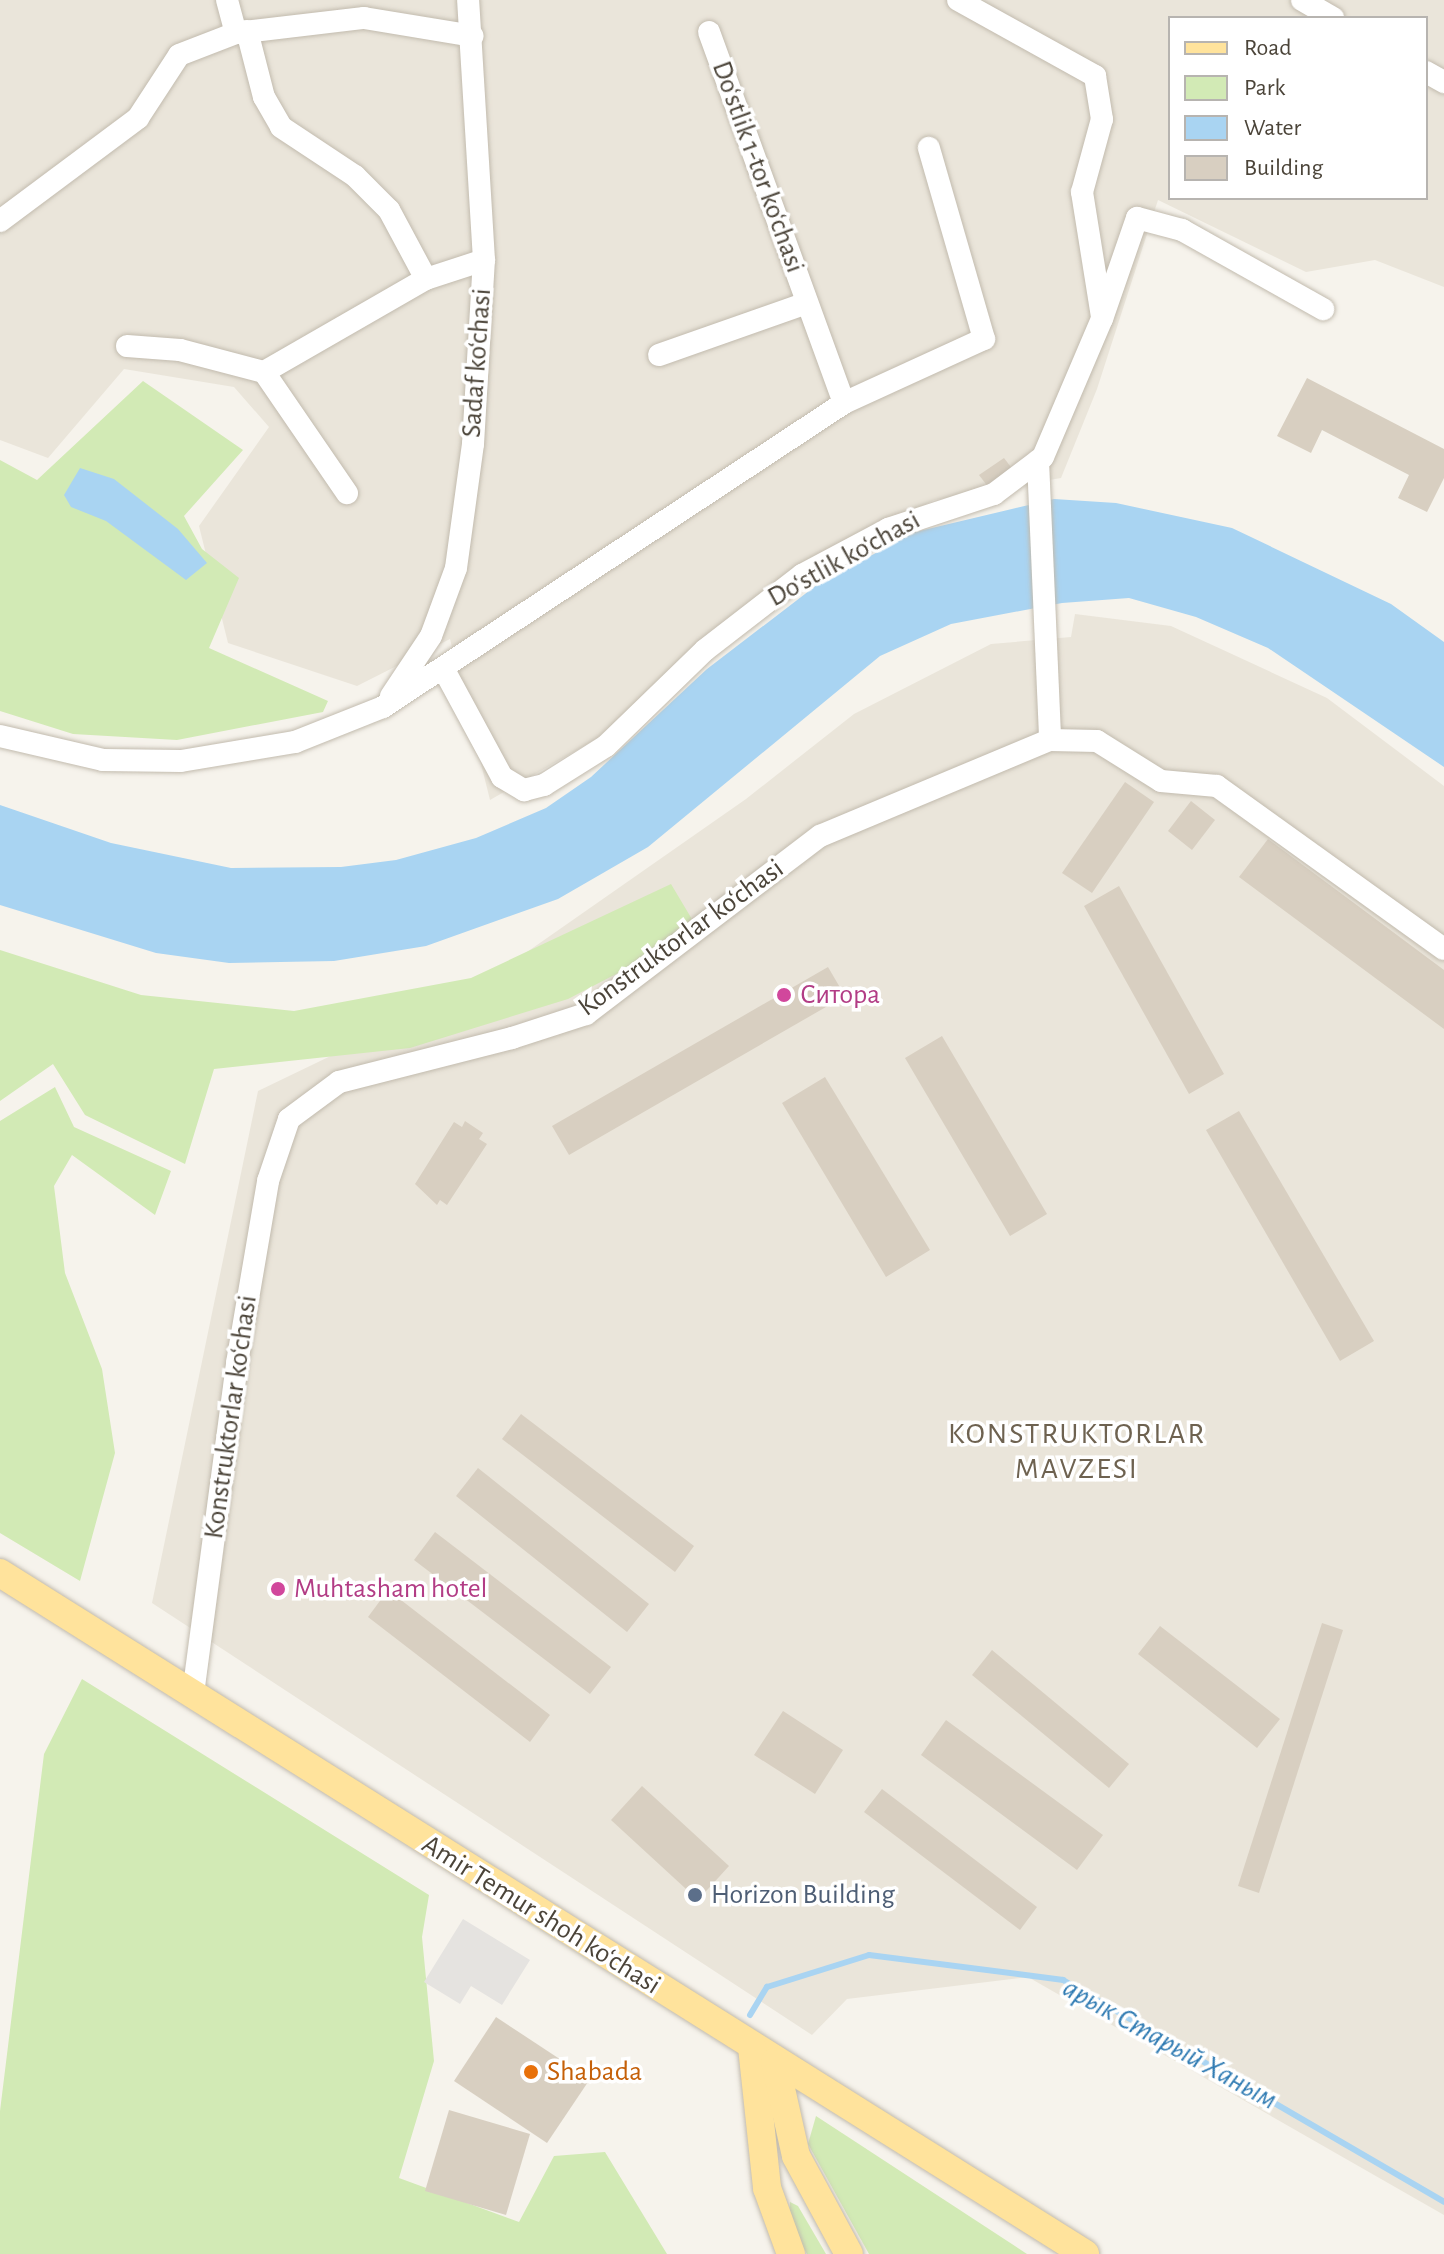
<!DOCTYPE html>
<html>
<head>
<meta charset="utf-8">
<style>
	body { margin:0 }
	#map { position:relative; width:1444px; height:2254px; overflow:hidden; background:#f6f3ec; font-family:"Alegreya Sans",sans-serif }
	div>[style] { position:absolute }
	[style*='--x'] { left:calc(var(--x)*1px); top:calc(var(--y)*1px); width:calc(var(--w)*1px); rotate:calc(var(--a)*1deg) }
	.residential>* { inset:0; background:#eae5da }
	.green>* { inset:0; background:#d2eab5 }
	.parking>* { inset:0; background:#e5e3e0 }
	.water>* { inset:0; background:#a9d4f2 }
	.stream>* { height:6px; margin:-3px; padding:0 3px; transform-origin:3px; border-radius:3px; background:#a9d4f2 }
	.building>* { inset:0; background:#d8cfc1 }
	.roads { filter:drop-shadow(0 0 2px #c2bbae) drop-shadow(0 0 2px #c2bbae) }
	.minor>* { height:22px; margin:-11px; padding:0 11px; transform-origin:11px; border-radius:11px; background:#fff }
	.major>* { height:28px; margin:-14px; padding:0 14px; transform-origin:14px; border-radius:14px; background:#ffe39c }
	.dots>* { width:22px; height:22px; translate:-50% -50%; box-sizing:border-box; border:4px solid #fff; border-radius:50% }
	span { translate:-50% -50%; white-space:nowrap; text-align:center; line-height:1.15; -webkit-text-stroke:7px #fff; paint-order:stroke }
	.street-label { font-size:28px; color:#4b4439 }
	.hotel-label { font-size:28px; color:#b23c85 }
	.left { translate:0 -50%; text-align:left }
	.service-label { font-size:28px; color:#4e5e75 }
	.food-label { font-size:28px; color:#c56008 }
	.neighbourhood-label { font-size:30px; color:#6e6250; letter-spacing:2px }
	.water-label { font-size:30px; color:#2e7ab2; font-style:italic }
	.legend { position:absolute; left:1168px; top:16px; width:260px; height:184px; box-sizing:border-box; background:#fff; border:2px solid #b7b4b0; margin:0; padding:10px 14px; list-style:none; font-size:24px; color:#4b4439 }
	.legend li { display:flex; align-items:center; gap:16px; height:40px }
	.legend b { width:40px; border:2px solid #b7b4b0 }
</style>
</head>
<body>
<div id="map">
	<div class="residential">
		<i style="clip-path:polygon(evenodd,0 0,1444px 0,1444px 287px,1375px 260px,1306px 272px,1158px 200px,1097px 389px,1061px 478px,934px 500px,768px 586px,596px 739px,490px 800px,450px 639px,357px 686px,228px 643px,199px 526px,269px 427px,234px 387px,124px 369px,48px 458px,0 440px,0 0,1170px 18px,1426px 18px,1426px 198px,1170px 198px,1170px 18px)"></i>
		<i style="clip-path:polygon(1075px 614px,1171px 626px,1327px 698px,1444px 786px,1444px 2215px,1028px 1977px,847px 1999px,812px 2035px,152px 1603px,258px 1091px,484px 982px,746px 799px,854px 714px,991px 644px,1071px 637px)"></i>
	</div>
	<div class="green">
		<i style="clip-path:polygon(143px 381px,243px 450px,184px 516px,202px 549px,239px 578px,209px 648px,328px 701px,323px 712px,177px 740px,73px 734px,0 711px,0 460px,37px 480px)"></i>
		<i style="clip-path:polygon(671px 884px,699px 931px,568px 999px,410px 1048px,214px 1069px,185px 1164px,85px 1115px,53px 1064px,0 1101px,0 950px,141px 995px,294px 1011px,471px 978px)"></i>
		<i style="clip-path:polygon(55px 1087px,74px 1127px,171px 1171px,155px 1215px,72px 1155px,54px 1186px,65px 1273px,102px 1369px,115px 1453px,80px 1581px,0 1533px,0 1121px)"></i>
		<i style="clip-path:polygon(82px 1679px,429px 1895px,422px 1937px,434px 2061px,399px 2178px,519px 2222px,554px 2156px,605px 2152px,667px 2254px,0 2254px,0 2111px,44px 1754px)"></i>
		<i style="clip-path:polygon(816px 2116px,1027px 2254px,869px 2254px,808px 2144px)"></i>
		<i style="clip-path:polygon(790px 2202px,798px 2206px,826px 2254px,807px 2254px,789px 2222px)"></i>
	</div>
	<div class="parking">
		<i style="clip-path:polygon(463px 1919px,530px 1960px,502px 2005px,471px 1986px,460px 2004px,424px 1982px)"></i>
	</div>
	<div class="water">
		<i style="clip-path:polygon(80px 468px,114px 479px,178px 529px,207px 563px,186px 580px,106px 521px,71px 507px,64px 495px)"></i>
		<i style="clip-path:polygon(1054px 499px,1116px 503px,1232px 528px,1391px 604px,1444px 642px,1444px 767px,1268px 648px,1196px 617px,1129px 598px,1062px 603px,951px 624px,880px 656px,648px 847px,558px 899px,426px 946px,334px 961px,229px 963px,156px 953px,0 905px,0 805px,111px 843px,231px 868px,341px 867px,396px 860px,476px 838px,546px 808px,591px 777px,707px 669px,818px 584px,915px 532px)"></i>
	</div>
	<div class="stream">
		<i style="--x:750;--y:2015;--w:33;--a:-59"></i>
		<i style="--x:767;--y:1987;--w:107;--a:-17.4"></i>
		<i style="--x:869;--y:1955;--w:196;--a:7.3"></i>
		<i style="--x:1063;--y:1980;--w:441;--a:30.2"></i>
	</div>
	<div class="building">
		<i style="clip-path:polygon(1307px 378px,1444px 449px,1444px 478px,1427px 512px,1398px 498px,1409px 475px,1322px 430px,1311px 453px,1277px 436px)"></i>
		<i style="clip-path:polygon(1004px 458px,1017px 475px,992px 492px,979px 475px)"></i>
		<i style="clip-path:polygon(1125px 782px,1154px 802px,1092px 893px,1062px 873px)"></i>
		<i style="clip-path:polygon(1191px 801px,1215px 820px,1192px 850px,1168px 831px)"></i>
		<i style="clip-path:polygon(1268px 839px,1444px 970px,1444px 1029px,1239px 877px)"></i>
		<i style="clip-path:polygon(1119px 886px,1224px 1074px,1189px 1094px,1084px 906px)"></i>
		<i style="clip-path:polygon(828px 967px,845px 996px,569px 1155px,552px 1126px)"></i>
		<i style="clip-path:polygon(942px 1036px,1047px 1214px,1010px 1236px,905px 1058px)"></i>
		<i style="clip-path:polygon(825px 1077px,930px 1250px,886px 1277px,782px 1103px)"></i>
		<i style="clip-path:polygon(1239px 1111px,1374px 1341px,1340px 1361px,1206px 1130px)"></i>
		<i style="clip-path:polygon(465px 1121px,483px 1133px,479px 1139px,487px 1144px,447px 1205px,440px 1200px,437px 1205px,415px 1184px,454px 1122px,462px 1127px)"></i>
		<i style="clip-path:polygon(521px 1414px,694px 1546px,675px 1572px,502px 1439px)"></i>
		<i style="clip-path:polygon(478px 1468px,649px 1604px,627px 1632px,456px 1496px)"></i>
		<i style="clip-path:polygon(435px 1532px,611px 1667px,590px 1694px,414px 1560px)"></i>
		<i style="clip-path:polygon(388px 1590px,550px 1715px,530px 1742px,368px 1617px)"></i>
		<i style="clip-path:polygon(1322px 1623px,1343px 1630px,1259px 1893px,1238px 1886px)"></i>
		<i style="clip-path:polygon(1160px 1626px,1280px 1719px,1257px 1748px,1138px 1654px)"></i>
		<i style="clip-path:polygon(992px 1650px,1129px 1764px,1109px 1788px,972px 1675px)"></i>
		<i style="clip-path:polygon(783px 1711px,843px 1750px,815px 1794px,754px 1755px)"></i>
		<i style="clip-path:polygon(946px 1720px,1103px 1835px,1077px 1870px,921px 1755px)"></i>
		<i style="clip-path:polygon(642px 1786px,729px 1866px,698px 1900px,611px 1820px)"></i>
		<i style="clip-path:polygon(882px 1789px,1037px 1907px,1020px 1930px,864px 1812px)"></i>
		<i style="clip-path:polygon(496px 2017px,590px 2079px,547px 2143px,454px 2081px)"></i>
		<i style="clip-path:polygon(449px 2110px,530px 2134px,506px 2215px,425px 2191px)"></i>
	</div>
	<div class="roads">
		<div class="minor">
			<i style="--x:227;--y:0;--w:34;--a:75"></i>
			<i style="--x:958;--y:0;--w:157;--a:29"></i>
			<i style="--x:1095;--y:76;--w:44;--a:80.8"></i>
			<i style="--x:1102;--y:119;--w:76;--a:105.3"></i>
			<i style="--x:1082;--y:192;--w:127;--a:80.9"></i>
			<i style="--x:1302;--y:0;--w:36;--a:30"></i>
			<i style="--x:247;--y:31;--w:68;--a:75.6"></i>
			<i style="--x:264;--y:97;--w:34;--a:60"></i>
			<i style="--x:281;--y:127;--w:89;--a:33.5"></i>
			<i style="--x:355;--y:176;--w:48;--a:45"></i>
			<i style="--x:389;--y:210;--w:78;--a:61.8"></i>
			<i style="--x:709;--y:32;--w:395;--a:70"></i>
			<i style="--x:1426;--y:72;--w:21;--a:29"></i>
			<i style="--x:0;--y:221;--w:172;--a:-36.7"></i>
			<i style="--x:138;--y:118;--w:75;--a:-56.9"></i>
			<i style="--x:179;--y:55;--w:61;--a:-21.1"></i>
			<i style="--x:236;--y:33;--w:129;--a:-6.7"></i>
			<i style="--x:364;--y:18;--w:110;--a:9.4"></i>
			<i style="--x:127;--y:346;--w:53;--a:4.3"></i>
			<i style="--x:180;--y:350;--w:87;--a:14.7"></i>
			<i style="--x:264;--y:372;--w:147;--a:55.6"></i>
			<i style="--x:659;--y:355;--w:157;--a:-19.4"></i>
			<i style="--x:264;--y:372;--w:187;--a:-29.9"></i>
			<i style="--x:426;--y:279;--w:61;--a:-18.1"></i>
			<i style="--x:1038;--y:461;--w:279;--a:87.5"></i>
			<i style="--x:443;--y:668;--w:124;--a:61.6"></i>
			<i style="--x:502;--y:777;--w:26;--a:31"></i>
			<i style="--x:524;--y:790;--w:21;--a:-14"></i>
			<i style="--x:544;--y:785;--w:73;--a:-32.2"></i>
			<i style="--x:606;--y:746;--w:138;--a:-44.1"></i>
			<i style="--x:705;--y:650;--w:123;--a:-37.7"></i>
			<i style="--x:802;--y:575;--w:98;--a:-28.1"></i>
			<i style="--x:888;--y:529;--w:112;--a:-18.3"></i>
			<i style="--x:994;--y:494;--w:61;--a:-37.1"></i>
			<i style="--x:1043;--y:457;--w:150;--a:-66.9"></i>
			<i style="--x:1102;--y:319;--w:107;--a:-70.9"></i>
			<i style="--x:1137;--y:218;--w:47;--a:14.9"></i>
			<i style="--x:1182;--y:230;--w:162;--a:29.3"></i>
			<i style="--x:391;--y:696;--w:72;--a:-56.3"></i>
			<i style="--x:431;--y:636;--w:72;--a:-69.8"></i>
			<i style="--x:456;--y:568;--w:125;--a:-82.2"></i>
			<i style="--x:473;--y:444;--w:184;--a:-86.6"></i>
			<i style="--x:484;--y:260;--w:260;--a:-93.5"></i>
			<i style="--x:0;--y:736;--w:106;--a:13.1"></i>
			<i style="--x:103;--y:760;--w:78;--a:0.7"></i>
			<i style="--x:181;--y:761;--w:116;--a:-9.5"></i>
			<i style="--x:295;--y:742;--w:95;--a:-21.7"></i>
			<i style="--x:383;--y:707;--w:552;--a:-33.4"></i>
			<i style="--x:844;--y:403;--w:154;--a:-24.6"></i>
			<i style="--x:984;--y:339;--w:199;--a:-106.1"></i>
			<i style="--x:193;--y:1694;--w:334;--a:-82.4"></i>
			<i style="--x:237;--y:1363;--w:185;--a:-80.3"></i>
			<i style="--x:268;--y:1181;--w:65;--a:-71.3"></i>
			<i style="--x:289;--y:1119;--w:62;--a:-36.5"></i>
			<i style="--x:339;--y:1082;--w:179;--a:-14.3"></i>
			<i style="--x:512;--y:1038;--w:78;--a:-18"></i>
			<i style="--x:586;--y:1014;--w:294;--a:-37.3"></i>
			<i style="--x:820;--y:836;--w:249;--a:-22.7"></i>
			<i style="--x:1050;--y:740;--w:47;--a:1.2"></i>
			<i style="--x:1097;--y:741;--w:75;--a:32"></i>
			<i style="--x:1161;--y:781;--w:56;--a:5.1"></i>
			<i style="--x:1217;--y:786;--w:279;--a:35.7"></i>
		</div>
		<div class="major">
			<i style="--x:0;--y:1573;--w:1281;--a:32.11"></i>
			<i style="--x:752;--y:2047;--w:142;--a:83.9"></i>
			<i style="--x:767;--y:2188;--w:70;--a:70"></i>
			<i style="--x:775;--y:2062;--w:96;--a:77.4"></i>
			<i style="--x:796;--y:2156;--w:111;--a:61.6"></i>
		</div>
	</div>
	<div class="dots">
		<i style="left:784px;top:995px;background:#d1479c"></i>
		<i style="left:278px;top:1589px;background:#d1479c"></i>
		<i style="left:695px;top:1895px;background:#5c6f8a"></i>
		<i style="left:531px;top:2072px;background:#e8710a"></i>
	</div>
	<div class="street-label">
		<span style="left:758px;top:167px;rotate:70deg">Do‘stlik 1-tor ko‘chasi</span>
		<span style="left:477px;top:363px;rotate:-86deg">Sadaf ko‘chasi</span>
		<span style="left:844px;top:559px;rotate:-29deg">Do‘stlik ko‘chasi</span>
		<span style="left:681px;top:938px;rotate:-36deg">Konstruktorlar ko‘chasi</span>
		<span style="left:231px;top:1417px;rotate:-82deg">Konstruktorlar ko‘chasi</span>
		<span style="left:541px;top:1915px;rotate:32deg">Amir Temur shoh ko‘chasi</span>
	</div>
	<div class="hotel-label">
		<span class="left" style="left:800px;top:995px">Ситора</span>
		<span class="left" style="left:294px;top:1589px">Muhtasham hotel</span>
	</div>
	<div class="service-label">
		<span class="left" style="left:711px;top:1895px">Horizon Building</span>
	</div>
	<div class="food-label">
		<span class="left" style="left:547px;top:2072px">Shabada</span>
	</div>
	<div class="neighbourhood-label">
		<span style="left:1077px;top:1451px">KONSTRUKTORLAR<br>MAVZESI</span>
	</div>
	<div class="water-label">
		<span style="left:1170px;top:2044px;rotate:29deg">арык Старый Ханым</span>
	</div>
	<ul class="legend">
	<li><b style="height:10px;background:#ffe39c"></b>Road</li>
	<li><b style="height:22px;background:#d2eab5"></b>Park</li>
	<li><b style="height:22px;background:#a9d4f2"></b>Water</li>
	<li><b style="height:22px;background:#d8cfc1"></b>Building</li>
	</ul>
</div>
</body>
</html>
